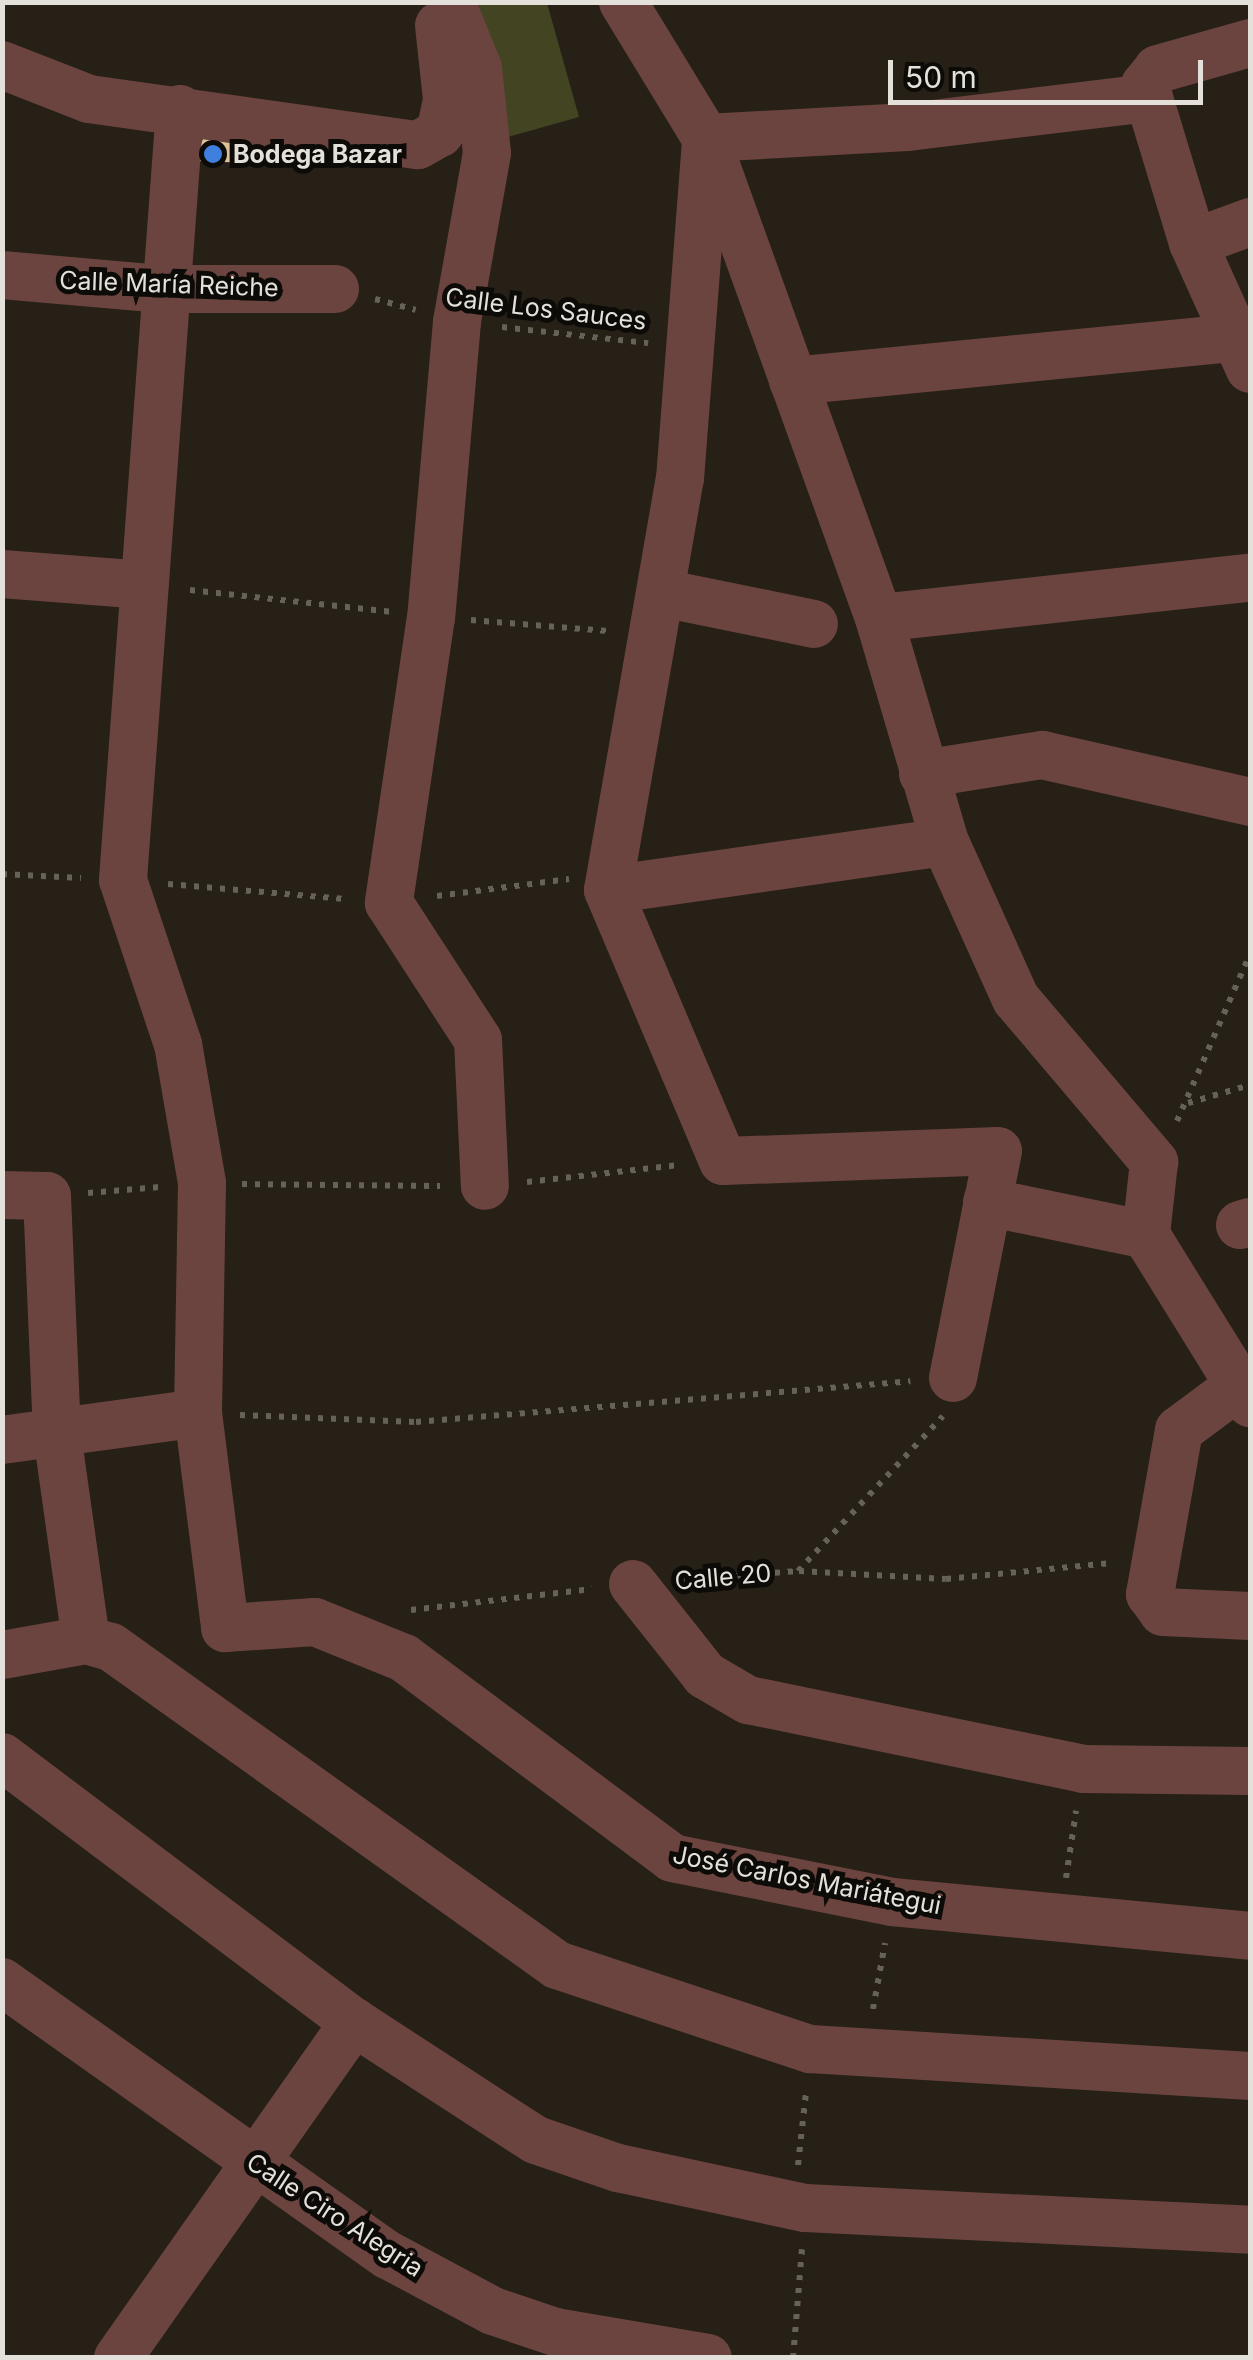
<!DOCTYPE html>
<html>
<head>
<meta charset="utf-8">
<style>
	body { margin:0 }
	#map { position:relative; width:1253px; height:2360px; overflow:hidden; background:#262017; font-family:Inter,sans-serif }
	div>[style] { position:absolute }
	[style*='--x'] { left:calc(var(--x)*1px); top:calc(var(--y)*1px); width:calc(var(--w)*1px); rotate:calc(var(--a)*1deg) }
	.green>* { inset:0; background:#424422 }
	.building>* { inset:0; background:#dec297 }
	.path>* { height:6px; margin-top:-3px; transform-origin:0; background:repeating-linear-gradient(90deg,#666159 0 5px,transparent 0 13px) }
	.street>* { height:48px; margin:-24px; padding:0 24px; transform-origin:24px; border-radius:24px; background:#6c443f }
	.dots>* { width:28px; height:28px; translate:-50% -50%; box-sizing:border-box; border:5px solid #0d0b07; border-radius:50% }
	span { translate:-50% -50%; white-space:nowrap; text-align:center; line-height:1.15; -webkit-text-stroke:10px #0d0b07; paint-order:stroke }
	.poi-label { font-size:25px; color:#e4e0da; font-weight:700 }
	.left { translate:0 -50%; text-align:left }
	.street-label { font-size:25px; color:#e4e0da }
	.frame { position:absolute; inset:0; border:5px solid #e4e0da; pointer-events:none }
	.scale { position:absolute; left:888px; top:60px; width:315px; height:45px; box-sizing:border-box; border:5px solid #e4e0da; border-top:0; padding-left:12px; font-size:30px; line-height:35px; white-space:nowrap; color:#e4e0da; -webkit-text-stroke:8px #0d0b07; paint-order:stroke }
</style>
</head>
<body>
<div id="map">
	<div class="green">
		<i style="clip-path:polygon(466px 3px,547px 3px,579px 117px,504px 138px)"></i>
	</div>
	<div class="building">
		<i style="clip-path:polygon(206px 130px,253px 131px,252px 163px,195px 161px)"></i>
	</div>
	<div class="path">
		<i style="--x:375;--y:299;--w:42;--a:15"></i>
		<i style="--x:502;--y:327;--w:147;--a:6.3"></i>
		<i style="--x:190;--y:590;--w:202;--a:6.2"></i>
		<i style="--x:471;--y:620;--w:137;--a:4.6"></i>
		<i style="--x:2;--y:874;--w:79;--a:2.9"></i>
		<i style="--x:168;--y:884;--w:178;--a:4.8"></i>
		<i style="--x:437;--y:896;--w:133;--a:-7.3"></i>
		<i style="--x:1188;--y:1103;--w:65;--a:-16.2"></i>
		<i style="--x:1177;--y:1121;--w:182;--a:-66.4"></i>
		<i style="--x:527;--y:1182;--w:153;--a:-6.4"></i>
		<i style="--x:242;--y:1184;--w:198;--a:0.6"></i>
		<i style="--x:88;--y:1193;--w:72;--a:-4.8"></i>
		<i style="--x:240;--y:1415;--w:176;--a:2.3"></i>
		<i style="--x:416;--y:1422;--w:496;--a:-4.7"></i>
		<i style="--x:799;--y:1571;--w:147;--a:3.1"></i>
		<i style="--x:946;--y:1579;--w:166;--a:-5.5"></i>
		<i style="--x:684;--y:1580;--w:114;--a:-4.5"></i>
		<i style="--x:798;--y:1571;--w:212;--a:-46.9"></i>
		<i style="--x:411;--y:1610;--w:182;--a:-6.6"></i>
		<i style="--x:1066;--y:1878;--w:68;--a:-81.5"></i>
		<i style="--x:873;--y:2009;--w:67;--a:-79.7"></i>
		<i style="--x:798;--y:2165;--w:72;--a:-83.7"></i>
		<i style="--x:793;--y:2358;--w:109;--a:-85.3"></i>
	</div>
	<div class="street">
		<i style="--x:451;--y:2;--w:71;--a:67.8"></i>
		<i style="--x:478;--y:68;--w:85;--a:84"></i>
		<i style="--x:487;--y:153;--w:172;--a:100.1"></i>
		<i style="--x:457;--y:322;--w:296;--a:95"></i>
		<i style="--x:431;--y:617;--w:289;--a:98.4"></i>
		<i style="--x:389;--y:903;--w:163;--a:57"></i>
		<i style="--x:478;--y:1040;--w:146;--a:87.3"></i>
		<i style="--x:623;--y:2;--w:159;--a:58.6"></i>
		<i style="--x:706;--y:138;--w:510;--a:70.18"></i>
		<i style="--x:879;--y:618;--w:234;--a:73.6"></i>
		<i style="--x:945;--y:842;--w:172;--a:65.7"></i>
		<i style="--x:1016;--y:999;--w:214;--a:49.7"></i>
		<i style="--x:1154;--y:1162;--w:73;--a:96.3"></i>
		<i style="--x:1146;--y:1235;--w:198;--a:58.2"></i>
		<i style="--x:1250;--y:43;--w:96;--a:164.2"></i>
		<i style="--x:1158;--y:69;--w:21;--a:129"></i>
		<i style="--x:1145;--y:85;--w:165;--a:73.1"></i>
		<i style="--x:1193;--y:243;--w:138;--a:65.7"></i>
		<i style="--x:2;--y:65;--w:93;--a:21.3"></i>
		<i style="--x:89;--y:99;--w:332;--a:8"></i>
		<i style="--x:418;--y:145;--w:25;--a:-29"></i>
		<i style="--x:440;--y:133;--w:35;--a:-78"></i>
		<i style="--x:447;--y:99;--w:74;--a:-96.2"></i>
		<i style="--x:180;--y:109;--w:773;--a:94.23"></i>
		<i style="--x:123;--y:880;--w:173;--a:71.5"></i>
		<i style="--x:178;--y:1044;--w:141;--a:80.2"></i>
		<i style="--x:202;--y:1183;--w:230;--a:91"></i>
		<i style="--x:198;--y:1413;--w:217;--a:82.8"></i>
		<i style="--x:225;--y:1628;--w:90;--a:-3.8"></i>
		<i style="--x:315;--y:1622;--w:96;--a:22"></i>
		<i style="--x:404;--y:1658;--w:334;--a:36.7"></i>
		<i style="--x:672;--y:1858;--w:224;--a:11.3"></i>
		<i style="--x:892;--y:1902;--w:360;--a:5.4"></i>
		<i style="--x:1193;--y:243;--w:61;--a:-20.2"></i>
		<i style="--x:2;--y:275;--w:162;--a:5"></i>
		<i style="--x:163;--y:289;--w:172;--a:0"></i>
		<i style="--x:793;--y:381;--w:443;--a:-5.6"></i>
		<i style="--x:2;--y:574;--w:143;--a:4.4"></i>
		<i style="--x:662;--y:593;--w:155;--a:11.5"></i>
		<i style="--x:879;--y:618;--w:373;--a:-6.2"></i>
		<i style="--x:923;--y:774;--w:121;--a:-9.1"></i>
		<i style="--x:1042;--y:755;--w:213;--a:12.7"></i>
		<i style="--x:608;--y:890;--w:340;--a:-8.1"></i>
		<i style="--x:2;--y:1195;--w:45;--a:1.3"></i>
		<i style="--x:47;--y:1196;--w:238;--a:87.6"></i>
		<i style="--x:57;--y:1434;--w:208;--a:82"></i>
		<i style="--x:987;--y:1202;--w:162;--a:11.7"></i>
		<i style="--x:1240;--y:1225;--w:10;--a:-17"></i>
		<i style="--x:953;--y:1378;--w:231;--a:-78.8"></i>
		<i style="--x:998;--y:1151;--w:275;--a:177.9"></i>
		<i style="--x:723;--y:1161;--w:294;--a:-113"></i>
		<i style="--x:608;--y:890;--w:417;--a:-80.1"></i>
		<i style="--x:680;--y:479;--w:342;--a:-85.6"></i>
		<i style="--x:706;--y:138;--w:202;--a:-3.1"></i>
		<i style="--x:908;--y:127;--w:243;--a:-6.9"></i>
		<i style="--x:1237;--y:1387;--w:72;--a:143.4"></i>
		<i style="--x:1179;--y:1430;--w:167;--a:100"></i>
		<i style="--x:1150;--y:1594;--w:22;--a:54"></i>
		<i style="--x:1163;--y:1612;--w:87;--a:2.6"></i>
		<i style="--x:2;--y:1440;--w:198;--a:-7.8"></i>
		<i style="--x:633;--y:1584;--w:116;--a:51.6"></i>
		<i style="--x:705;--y:1675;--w:50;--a:30.2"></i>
		<i style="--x:748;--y:1700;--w:342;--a:11.6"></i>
		<i style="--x:1083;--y:1769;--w:167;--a:0.7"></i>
		<i style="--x:2;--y:1655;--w:85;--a:-10.1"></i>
		<i style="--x:86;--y:1640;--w:26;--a:16"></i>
		<i style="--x:111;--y:1647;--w:548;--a:35.49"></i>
		<i style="--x:557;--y:1965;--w:267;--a:18.4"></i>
		<i style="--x:810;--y:2049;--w:441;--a:3.5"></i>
		<i style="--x:2;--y:1757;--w:441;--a:37"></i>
		<i style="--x:354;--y:2022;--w:217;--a:33"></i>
		<i style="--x:536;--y:2140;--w:87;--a:18.9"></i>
		<i style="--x:618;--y:2168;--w:191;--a:12.1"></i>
		<i style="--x:805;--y:2208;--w:446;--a:2.8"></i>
		<i style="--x:2;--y:1982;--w:473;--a:35.3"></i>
		<i style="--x:388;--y:2255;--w:119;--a:28.1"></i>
		<i style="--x:493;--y:2311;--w:65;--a:18.7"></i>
		<i style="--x:555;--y:2332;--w:155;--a:9.6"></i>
		<i style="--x:118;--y:2358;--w:411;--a:-54.9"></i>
	</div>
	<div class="dots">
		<i style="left:213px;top:154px;background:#3f7fe0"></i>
	</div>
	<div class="poi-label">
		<span class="left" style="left:233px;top:154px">Bodega Bazar</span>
	</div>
	<div class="street-label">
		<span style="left:169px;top:284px;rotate:2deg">Calle María Reiche</span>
		<span style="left:546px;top:309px;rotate:7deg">Calle Los Sauces</span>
		<span style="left:723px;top:1577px;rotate:-5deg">Calle 20</span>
		<span style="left:807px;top:1880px;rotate:11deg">José Carlos Mariátegui</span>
		<span style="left:335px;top:2215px;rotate:33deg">Calle Ciro Alegria</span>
	</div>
	<div class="frame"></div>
	<div class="scale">50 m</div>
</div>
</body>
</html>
